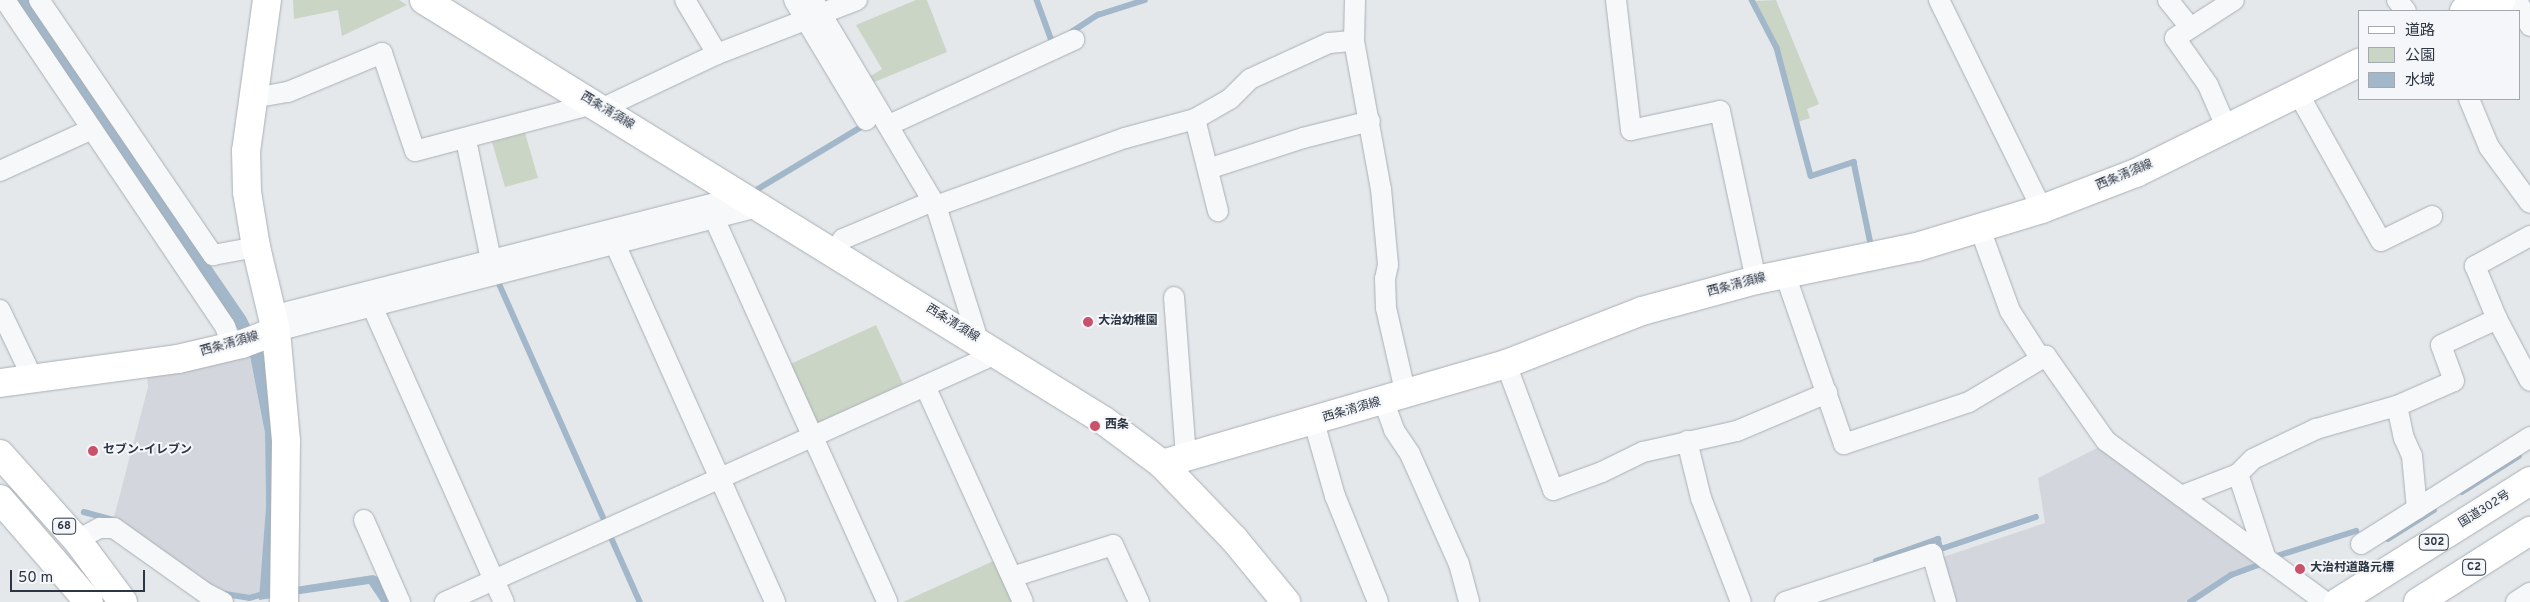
<!DOCTYPE html>
<html>
<head>
<meta charset="utf-8">
<style>
	body { margin:0 }
	#map { position:relative; width:2530px; height:602px; overflow:hidden; background:#e4e8eb; font-family:Overpass,"Noto Sans JP",sans-serif }
	div>[style] { position:absolute }
	[style*='--x'] { left:calc(var(--x)*1px); top:calc(var(--y)*1px); width:calc(var(--w)*1px); rotate:calc(var(--a)*1deg) }
	.built>* { inset:0; background:#d3d7dd }
	.green>* { inset:0; background:#cbd5c6 }
	.water>* { inset:0; background:#a2b7c9 }
	.stream>* { height:5.5px; margin:-2.75px; padding:0 2.75px; transform-origin:2.75px; border-radius:2.75px; background:#a2b7c9 }
	.roads { filter:drop-shadow(0 0 1px #a9afb5) drop-shadow(0 0 1px #a9afb5) }
	.street>* { height:20px; margin:-10px; padding:0 10px; transform-origin:10px; border-radius:10px; background:#f7f8fa }
	.secondary>* { height:28px; margin:-14px; padding:0 14px; transform-origin:14px; border-radius:14px; background:#fff }
	.primary>* { height:28px; margin:-14px; padding:0 14px; transform-origin:14px; border-radius:14px; background:#fff }
	.highway>* { height:28px; margin:-14px; padding:0 14px; transform-origin:14px; border-radius:14px; background:#fff }
	.dots>* { width:14px; height:14px; translate:-50% -50%; box-sizing:border-box; border:2px solid #f4f6f9; border-radius:50% }
	span { translate:-50% -50%; white-space:nowrap; text-align:center; line-height:1.15; -webkit-text-stroke:4px #f4f6f9; paint-order:stroke }
	.shield-label span { padding:1px 4px; background:#f4f6f9; border:1px solid; border-radius:4px; -webkit-text-stroke-width:0 }
	.shield-label { font-size:11px; color:#2c3643; font-weight:700 }
	.street-label { font-size:12px; color:#2c3643 }
	.poi-label { font-size:12px; color:#2c3643; font-weight:700 }
	.left { translate:0 -50%; text-align:left }
	.legend { position:absolute; left:2358px; top:10px; width:162px; height:90px; box-sizing:border-box; background:#f4f6f9; border:1px solid #a4a9b0; margin:0; padding:6px 9px; list-style:none; font-size:15px; color:#2c3643 }
	.legend li { display:flex; align-items:center; gap:10px; height:25px }
	.legend b { width:25px; border:1px solid #a4a9b0 }
	.scale { position:absolute; left:10px; top:570px; width:135px; height:22px; box-sizing:border-box; border:2px solid #2c3643; border-top:0; padding-left:6px; font-size:15px; line-height:18px; white-space:nowrap; color:#2c3643; -webkit-text-stroke:4px #f4f6f9; paint-order:stroke }
</style>
</head>
<body>
<div id="map">
	<div class="built">
		<i style="clip-path:polygon(249px 352px,265px 433px,266px 506px,260px 593px,233px 596px,213px 588px,114px 517px,148px 387px,147px 373px)"></i>
		<i style="clip-path:polygon(2101px 446px,2261px 562px,2230px 572px,2185px 602px,1952px 602px,1940px 558px,2045px 523px,2038px 478px)"></i>
	</div>
	<div class="green">
		<i style="clip-path:polygon(293px 0,399px 0,407px 5px,342px 36px,338px 10px,294px 19px)"></i>
		<i style="clip-path:polygon(916px 0,927px 0,947px 52px,872px 83px,869px 77px,882px 69px,856px 25px)"></i>
		<i style="clip-path:polygon(1776px 0,1819px 104px,1807px 109px,1810px 118px,1798px 122px,1778px 48px,1754px 1px)"></i>
		<i style="clip-path:polygon(525px 133px,538px 178px,505px 187px,492px 142px)"></i>
		<i style="clip-path:polygon(876px 325px,903px 384px,815px 424px,788px 365px)"></i>
		<i style="clip-path:polygon(998px 559px,1017px 602px,903px 602px)"></i>
	</div>
	<div class="water">
		<i style="clip-path:polygon(13px 0,29px 0,246px 317px,264px 355px,295px 587px,373px 575px,378px 577px,392px 602px,381px 602px,369px 584px,259px 600px,266px 506px,265px 433px,249px 351px,234px 322px)"></i>
	</div>
	<div class="stream">
		<i style="--x:1037;--y:0;--w:44;--a:69.9"></i>
		<i style="--x:1752;--y:0;--w:54;--a:62.5"></i>
		<i style="--x:1777;--y:48;--w:132;--a:75.1"></i>
		<i style="--x:1811;--y:176;--w:45;--a:-18"></i>
		<i style="--x:1854;--y:162;--w:89;--a:78.3"></i>
		<i style="--x:1073;--y:31;--w:30;--a:-33"></i>
		<i style="--x:1098;--y:15;--w:49;--a:-17.7"></i>
		<i style="--x:758;--y:189;--w:126;--a:-31"></i>
		<i style="--x:499;--y:283;--w:256;--a:66"></i>
		<i style="--x:2462;--y:492;--w:67;--a:-32.3"></i>
		<i style="--x:84;--y:512;--w:30;--a:15"></i>
		<i style="--x:612;--y:539;--w:69;--a:66"></i>
		<i style="--x:2388;--y:539;--w:54;--a:-32.2"></i>
		<i style="--x:2277;--y:556;--w:83;--a:-17.6"></i>
		<i style="--x:1876;--y:561;--w:66;--a:-19.5"></i>
		<i style="--x:1938;--y:539;--w:10;--a:73"></i>
		<i style="--x:1941;--y:549;--w:100;--a:-18.6"></i>
		<i style="--x:225;--y:594;--w:24;--a:9"></i>
		<i style="--x:249;--y:598;--w:16;--a:-15"></i>
		<i style="--x:2190;--y:602;--w:49;--a:-33.4"></i>
		<i style="--x:2231;--y:575;--w:33;--a:-20"></i>
	</div>
	<div class="roads">
		<div class="street">
			<i style="--x:5;--y:0;--w:393;--a:56"></i>
			<i style="--x:225;--y:326;--w:21;--a:71"></i>
			<i style="--x:39;--y:0;--w:309;--a:55.7"></i>
			<i style="--x:213;--y:255;--w:44;--a:-10.5"></i>
			<i style="--x:685;--y:0;--w:63;--a:59.3"></i>
			<i style="--x:794;--y:0;--w:140;--a:59"></i>
			<i style="--x:813;--y:0;--w:240;--a:59.2"></i>
			<i style="--x:936;--y:206;--w:140;--a:72.6"></i>
			<i style="--x:1355;--y:0;--w:41;--a:91.4"></i>
			<i style="--x:1354;--y:41;--w:150;--a:79.7"></i>
			<i style="--x:1381;--y:189;--w:76;--a:84.7"></i>
			<i style="--x:1388;--y:265;--w:14;--a:102"></i>
			<i style="--x:1385;--y:279;--w:29;--a:88"></i>
			<i style="--x:1386;--y:308;--w:89;--a:77.1"></i>
			<i style="--x:1616;--y:0;--w:131;--a:83.4"></i>
			<i style="--x:1631;--y:130;--w:91;--a:-12.1"></i>
			<i style="--x:1720;--y:111;--w:173;--a:78"></i>
			<i style="--x:1939;--y:0;--w:233;--a:63.8"></i>
			<i style="--x:2168;--y:0;--w:35;--a:51"></i>
			<i style="--x:2397;--y:0;--w:14;--a:51"></i>
			<i style="--x:2517;--y:0;--w:29;--a:63"></i>
			<i style="--x:2299;--y:95;--w:167;--a:60.7"></i>
			<i style="--x:2381;--y:241;--w:57;--a:-26.1"></i>
			<i style="--x:253;--y:98;--w:36;--a:-10"></i>
			<i style="--x:288;--y:92;--w:102;--a:-22.5"></i>
			<i style="--x:382;--y:53;--w:103;--a:71.4"></i>
			<i style="--x:415;--y:151;--w:184;--a:-14.8"></i>
			<i style="--x:2469;--y:99;--w:52;--a:67.4"></i>
			<i style="--x:2489;--y:147;--w:69;--a:53.8"></i>
			<i style="--x:601;--y:109;--w:128;--a:-25.4"></i>
			<i style="--x:717;--y:54;--w:150;--a:-21.1"></i>
			<i style="--x:1195;--y:119;--w:95;--a:76"></i>
			<i style="--x:889;--y:125;--w:204;--a:-24.7"></i>
			<i style="--x:2227;--y:129;--w:48;--a:-113.4"></i>
			<i style="--x:2208;--y:85;--w:57;--a:-125.1"></i>
			<i style="--x:2175;--y:38;--w:70;--a:-32.8"></i>
			<i style="--x:466;--y:140;--w:123;--a:78.2"></i>
			<i style="--x:1208;--y:169;--w:100;--a:-18.1"></i>
			<i style="--x:1303;--y:138;--w:69;--a:-14.2"></i>
			<i style="--x:0;--y:171;--w:101;--a:-24.5"></i>
			<i style="--x:936;--y:206;--w:201;--a:-19.8"></i>
			<i style="--x:1125;--y:138;--w:73;--a:-15.2"></i>
			<i style="--x:1195;--y:119;--w:40;--a:-29.7"></i>
			<i style="--x:1230;--y:99;--w:28;--a:-45"></i>
			<i style="--x:1250;--y:79;--w:87;--a:-24.5"></i>
			<i style="--x:1329;--y:43;--w:25;--a:-5"></i>
			<i style="--x:714;--y:218;--w:421;--a:65.7"></i>
			<i style="--x:1980;--y:229;--w:87;--a:69.9"></i>
			<i style="--x:2010;--y:311;--w:57;--a:57.1"></i>
			<i style="--x:2530;--y:236;--w:63;--a:151.4"></i>
			<i style="--x:2475;--y:266;--w:57;--a:67.5"></i>
			<i style="--x:2497;--y:319;--w:70;--a:62"></i>
			<i style="--x:615;--y:244;--w:392;--a:65.9"></i>
			<i style="--x:834;--y:251;--w:15;--a:-53"></i>
			<i style="--x:843;--y:239;--w:98;--a:-22.9"></i>
			<i style="--x:1785;--y:274;--w:180;--a:70.9"></i>
			<i style="--x:1844;--y:444;--w:132;--a:-18.6"></i>
			<i style="--x:1969;--y:402;--w:90;--a:-30.9"></i>
			<i style="--x:2046;--y:356;--w:104;--a:54.8"></i>
			<i style="--x:2106;--y:441;--w:272;--a:36.3"></i>
			<i style="--x:1174;--y:297;--w:161;--a:85.7"></i>
			<i style="--x:372;--y:306;--w:324;--a:66"></i>
			<i style="--x:0;--y:310;--w:76;--a:64.4"></i>
			<i style="--x:272;--y:316;--w:487;--a:-14.3"></i>
			<i style="--x:276;--y:331;--w:501;--a:-14.45"></i>
			<i style="--x:1506;--y:364;--w:134;--a:69.5"></i>
			<i style="--x:1553;--y:490;--w:52;--a:-20.2"></i>
			<i style="--x:1602;--y:472;--w:46;--a:-26"></i>
			<i style="--x:1643;--y:452;--w:96;--a:-12.6"></i>
			<i style="--x:1737;--y:431;--w:98;--a:-22.9"></i>
			<i style="--x:925;--y:386;--w:237;--a:65.6"></i>
			<i style="--x:1384;--y:402;--w:30;--a:70"></i>
			<i style="--x:1394;--y:430;--w:29;--a:56"></i>
			<i style="--x:1410;--y:454;--w:120;--a:66"></i>
			<i style="--x:1459;--y:564;--w:39;--a:75"></i>
			<i style="--x:2397;--y:406;--w:33;--a:78"></i>
			<i style="--x:2404;--y:438;--w:20;--a:66"></i>
			<i style="--x:2412;--y:456;--w:53;--a:84.6"></i>
			<i style="--x:1314;--y:422;--w:77;--a:74.2"></i>
			<i style="--x:1335;--y:496;--w:114;--a:67.9"></i>
			<i style="--x:1687;--y:441;--w:59;--a:76.2"></i>
			<i style="--x:1701;--y:498;--w:111;--a:69"></i>
			<i style="--x:2181;--y:496;--w:61;--a:-21.1"></i>
			<i style="--x:364;--y:520;--w:90;--a:66.3"></i>
			<i style="--x:77;--y:540;--w:26;--a:-28"></i>
			<i style="--x:100;--y:528;--w:14;--a:0"></i>
			<i style="--x:114;--y:528;--w:114;--a:35.4"></i>
			<i style="--x:207;--y:594;--w:18;--a:27"></i>
			<i style="--x:2361;--y:544;--w:200;--a:-32.3"></i>
			<i style="--x:2266;--y:559;--w:89;--a:-108.2"></i>
			<i style="--x:2238;--y:474;--w:21;--a:-45"></i>
			<i style="--x:2253;--y:459;--w:70;--a:-25.5"></i>
			<i style="--x:2316;--y:429;--w:84;--a:-15.9"></i>
			<i style="--x:2397;--y:406;--w:62;--a:-23.7"></i>
			<i style="--x:2454;--y:381;--w:38;--a:-110"></i>
			<i style="--x:2441;--y:345;--w:62;--a:-24.9"></i>
			<i style="--x:1012;--y:577;--w:106;--a:-17.6"></i>
			<i style="--x:1113;--y:545;--w:63;--a:65.5"></i>
			<i style="--x:445;--y:602;--w:606;--a:-24.24"></i>
			<i style="--x:1785;--y:602;--w:155;--a:-18.1"></i>
			<i style="--x:1932;--y:554;--w:50;--a:73.7"></i>
			<i style="--x:2516;--y:602;--w:17;--a:-33"></i>
		</div>
		<div class="secondary">
			<i style="--x:267;--y:0;--w:152;--a:97.9"></i>
			<i style="--x:246;--y:151;--w:41;--a:88.6"></i>
			<i style="--x:247;--y:192;--w:56;--a:80.7"></i>
			<i style="--x:256;--y:247;--w:86;--a:76.6"></i>
			<i style="--x:276;--y:331;--w:110;--a:84.8"></i>
			<i style="--x:286;--y:441;--w:161;--a:90.7"></i>
			<i style="--x:424;--y:0;--w:798;--a:31.74"></i>
			<i style="--x:1103;--y:420;--w:74;--a:36.7"></i>
			<i style="--x:1162;--y:464;--w:104;--a:46.2"></i>
			<i style="--x:1234;--y:539;--w:82;--a:50.5"></i>
			<i style="--x:2464;--y:11;--w:39;--a:-17"></i>
			<i style="--x:0;--y:383;--w:180;--a:-7.7"></i>
			<i style="--x:178;--y:359;--w:66;--a:-13.2"></i>
			<i style="--x:242;--y:344;--w:36;--a:-21"></i>
			<i style="--x:1162;--y:464;--w:358;--a:-16.2"></i>
			<i style="--x:1506;--y:364;--w:146;--a:-21.3"></i>
			<i style="--x:1642;--y:311;--w:118;--a:-15.2"></i>
			<i style="--x:1756;--y:280;--w:164;--a:-11.6"></i>
			<i style="--x:1917;--y:247;--w:131;--a:-16.9"></i>
			<i style="--x:2042;--y:209;--w:101;--a:-21"></i>
			<i style="--x:2136;--y:173;--w:249;--a:-26.3"></i>
		</div>
		<div class="primary">
			<i style="--x:0;--y:454;--w:115;--a:48.2"></i>
			<i style="--x:77;--y:540;--w:77;--a:53.4"></i>
			<i style="--x:0;--y:499;--w:136;--a:49.2"></i>
		</div>
		<div class="highway">
			<i style="--x:2338;--y:602;--w:227;--a:-32.2"></i>
			<i style="--x:2418;--y:602;--w:133;--a:-32.4"></i>
		</div>
	</div>
	<div class="dots">
		<i style="left:1088px;top:322px;background:#c95169"></i>
		<i style="left:1095px;top:426px;background:#c95169"></i>
		<i style="left:93px;top:451px;background:#c95169"></i>
		<i style="left:2300px;top:569px;background:#c95169"></i>
	</div>
	<div class="shield-label">
		<span style="left:64px;top:526px">68</span>
		<span style="left:2434px;top:542px">302</span>
		<span style="left:2474px;top:567px">C2</span>
	</div>
	<div class="street-label">
		<span style="left:607px;top:112px;rotate:31deg">西条清須線</span>
		<span style="left:2125px;top:176px;rotate:-23deg">西条清須線</span>
		<span style="left:1737px;top:286px;rotate:-15deg">西条清須線</span>
		<span style="left:952px;top:324px;rotate:32deg">西条清須線</span>
		<span style="left:230px;top:345px;rotate:-16deg">西条清須線</span>
		<span style="left:1352px;top:411px;rotate:-16deg">西条清須線</span>
		<span style="left:2485px;top:510px;rotate:-32deg">国道302号</span>
	</div>
	<div class="poi-label">
		<span class="left" style="left:1098px;top:322px">大治幼稚園</span>
		<span class="left" style="left:1105px;top:426px">西条</span>
		<span class="left" style="left:103px;top:451px">セブン-イレブン</span>
		<span class="left" style="left:2310px;top:569px">大治村道路元標</span>
	</div>
	<ul class="legend">
	<li><b style="height:6px;background:#fff"></b>道路</li>
	<li><b style="height:14px;background:#cbd5c6"></b>公園</li>
	<li><b style="height:14px;background:#a2b7c9"></b>水域</li>
	</ul>
	<div class="scale">50 m</div>
</div>
</body>
</html>
